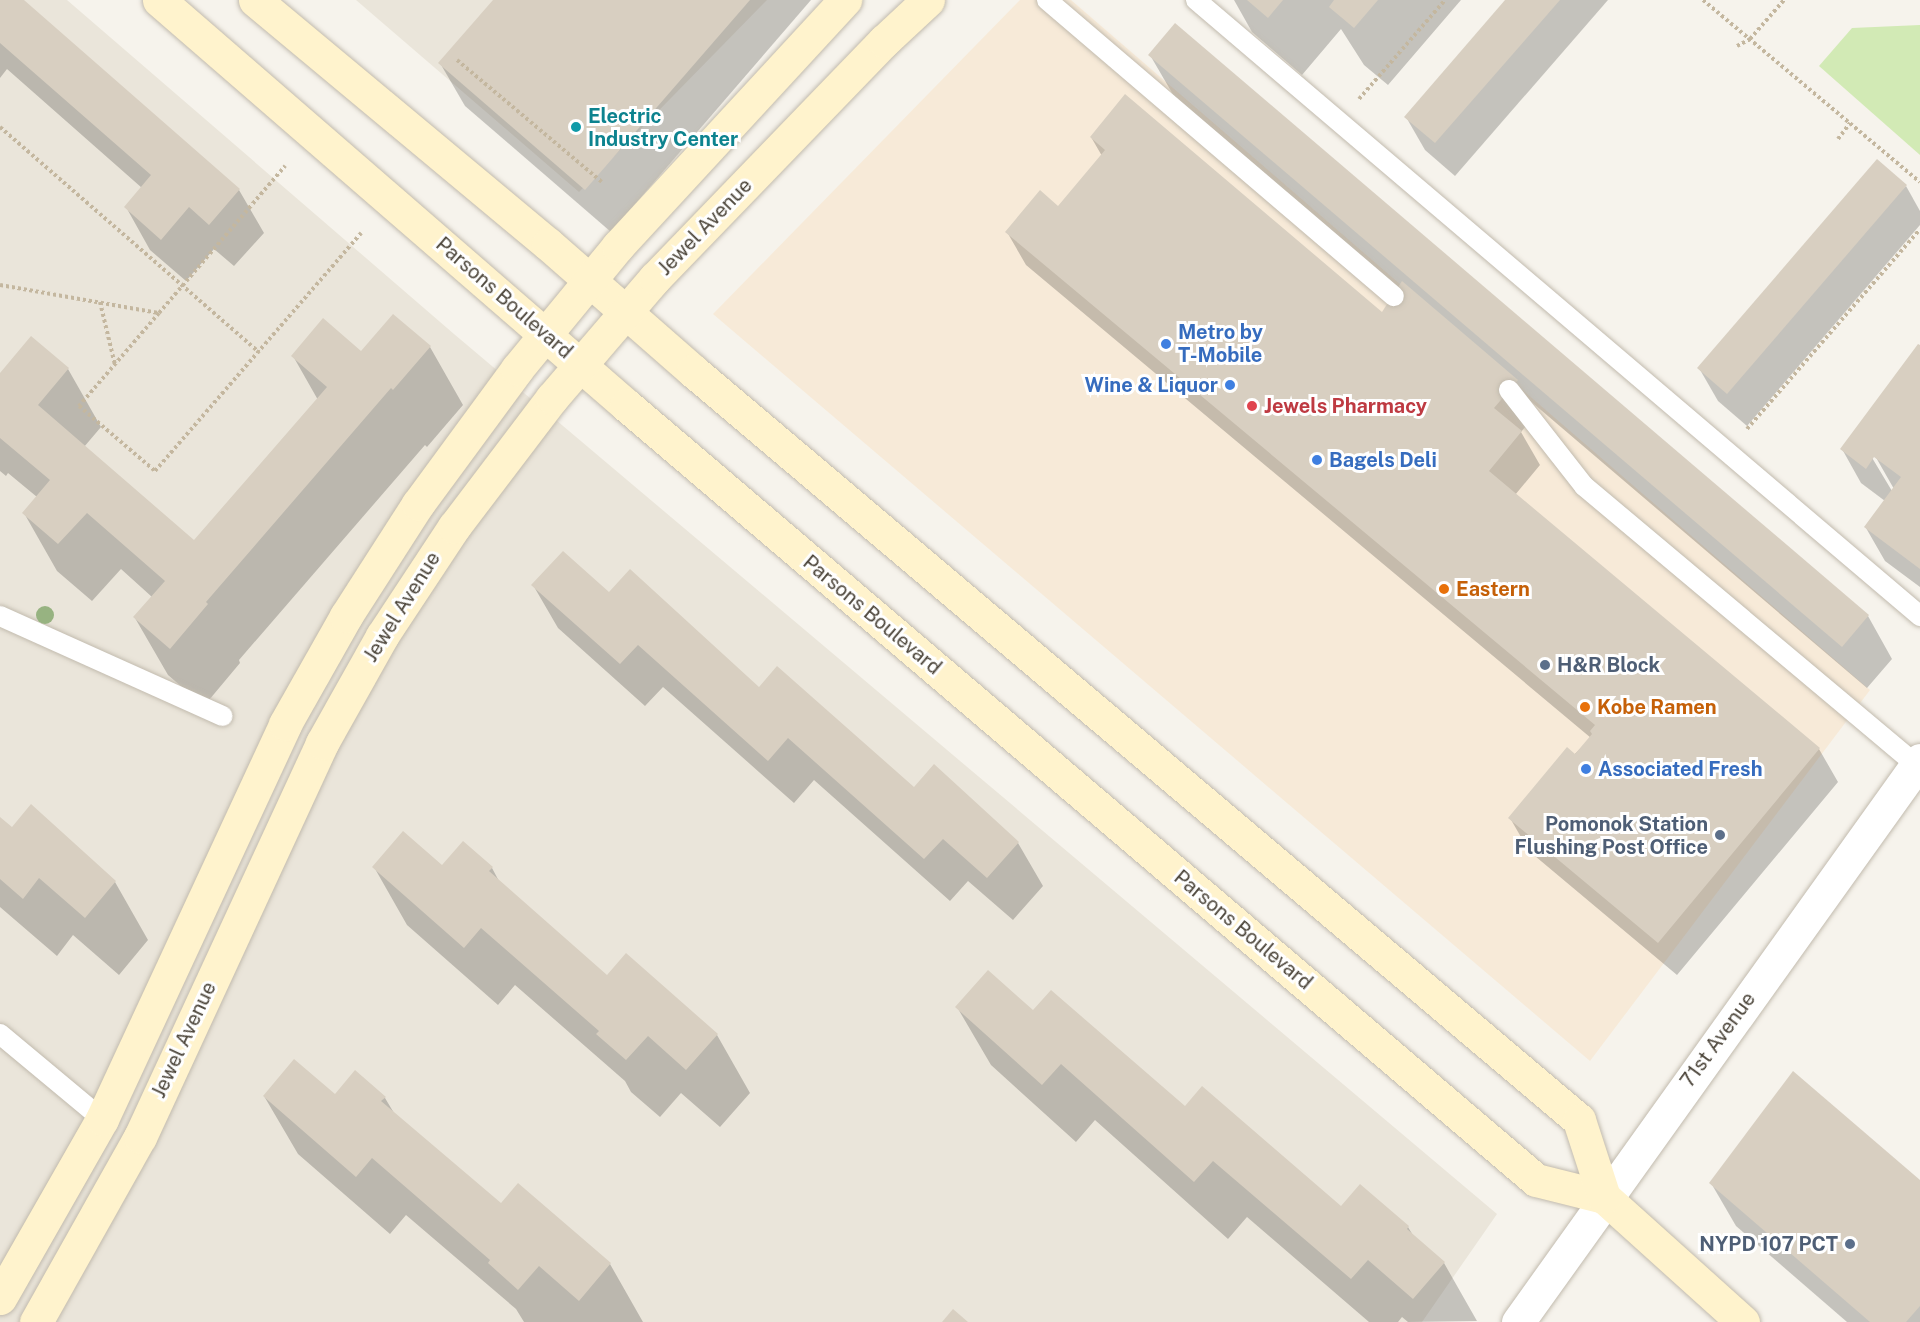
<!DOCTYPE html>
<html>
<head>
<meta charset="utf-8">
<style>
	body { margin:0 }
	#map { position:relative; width:1920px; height:1322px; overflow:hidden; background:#f6f3ec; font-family:"Public Sans",sans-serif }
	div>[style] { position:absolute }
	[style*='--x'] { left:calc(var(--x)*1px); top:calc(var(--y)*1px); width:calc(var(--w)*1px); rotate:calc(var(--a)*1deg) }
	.residential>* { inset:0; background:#eae5da }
	.commercial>* { inset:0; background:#f7ead8 }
	.green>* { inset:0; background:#d2eab5 }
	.shadow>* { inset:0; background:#0003 }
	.building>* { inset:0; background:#d8cfc1 }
	.path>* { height:4px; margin-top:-2px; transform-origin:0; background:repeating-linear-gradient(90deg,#c4b79f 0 3px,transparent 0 6px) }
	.roads { filter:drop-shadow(0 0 2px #c2bbae) drop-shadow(0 0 2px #c2bbae) }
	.lane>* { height:20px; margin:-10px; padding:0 10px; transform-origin:10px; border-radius:10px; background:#fff }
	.street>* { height:33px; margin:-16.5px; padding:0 16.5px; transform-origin:16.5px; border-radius:16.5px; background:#fff }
	.secondary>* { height:33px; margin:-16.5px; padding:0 16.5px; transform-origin:16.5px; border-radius:16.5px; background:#fff3cd }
	.trees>* { width:18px; height:18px; margin:-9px; border-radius:50%; background:#97b381 }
	.dots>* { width:16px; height:16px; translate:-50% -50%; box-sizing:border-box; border:3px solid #fff; border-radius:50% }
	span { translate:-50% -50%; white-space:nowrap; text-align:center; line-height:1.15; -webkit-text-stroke:6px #fff; paint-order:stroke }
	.culture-label { font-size:20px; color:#0d838f; font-weight:700 }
	.left { translate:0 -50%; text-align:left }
	.street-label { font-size:20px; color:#4b4439 }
	.shop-label { font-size:20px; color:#366cbe; font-weight:700 }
	.right { translate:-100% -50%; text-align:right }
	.health-label { font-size:20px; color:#be3a42; font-weight:700 }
	.food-label { font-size:20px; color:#c56008; font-weight:700 }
	.service-label { font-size:20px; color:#4e5e75; font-weight:700 }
</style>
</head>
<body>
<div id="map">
	<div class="residential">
		<i style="clip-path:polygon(0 0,67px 0,454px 334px,1497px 1214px,1422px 1322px,0 1322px)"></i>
		<i style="clip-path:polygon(356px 0,767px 0,579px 192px)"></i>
	</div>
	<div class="commercial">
		<i style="clip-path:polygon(1020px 0,1071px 0,1870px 690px,1590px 1061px,713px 314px)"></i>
	</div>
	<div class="green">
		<i style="clip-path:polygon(1920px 25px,1920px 155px,1819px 66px,1852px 28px)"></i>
	</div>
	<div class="shadow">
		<i style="clip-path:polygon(0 0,22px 0,239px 190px,264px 233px,234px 266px,214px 249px,186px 281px,150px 250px,126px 207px,142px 188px,7px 69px,0 78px)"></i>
		<i style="clip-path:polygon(495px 0,811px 0,611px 232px,465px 106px,440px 63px)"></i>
		<i style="clip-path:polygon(1234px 0,1461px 0,1388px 85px,1364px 65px,1341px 29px,1302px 75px,1252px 32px)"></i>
		<i style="clip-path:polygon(1507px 0,1608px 0,1455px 176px,1425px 150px,1406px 117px)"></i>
		<i style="clip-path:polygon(1150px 55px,1868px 616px,1892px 659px,1867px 688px,1528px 399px,1536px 414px,1521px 432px,1540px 465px,1515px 495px,1819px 749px,1838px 782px,1677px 975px,1529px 851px,1510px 818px,1591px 738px,1026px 265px,1007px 232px,1059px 208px,1102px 156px,1091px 137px,1383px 314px,1399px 289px,1175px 98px)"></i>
		<i style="clip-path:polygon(1906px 186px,1920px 211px,1920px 225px,1747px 426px,1718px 401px,1699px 368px)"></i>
		<i style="clip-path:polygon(430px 347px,463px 405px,427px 447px,425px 445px,239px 660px,240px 663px,204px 706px,168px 675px,135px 618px,152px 597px,121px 569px,92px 601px,57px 571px,24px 513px,37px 497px,8px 473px,6px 476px,0 471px,0 375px,68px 369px,101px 427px,84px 447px,194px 543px,318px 400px,293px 356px)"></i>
		<i style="clip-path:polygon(evenodd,1920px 347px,1920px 587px,1885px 561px,1866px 528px,1885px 501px,1861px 483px,1842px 449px,1920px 347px,1874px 454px,1894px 489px,1892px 491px,1871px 456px,1874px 454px)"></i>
		<i style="clip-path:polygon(533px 585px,610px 594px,914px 789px,1018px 843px,1043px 886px,1013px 920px,968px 881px,950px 901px,814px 780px,794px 803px,663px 687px,645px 706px,558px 628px)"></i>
		<i style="clip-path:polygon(0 819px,12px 829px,115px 882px,148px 940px,119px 975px,73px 935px,57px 956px,0 907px)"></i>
		<i style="clip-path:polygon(374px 867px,492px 868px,500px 883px,607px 977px,717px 1035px,750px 1093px,720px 1127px,681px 1093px,660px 1117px,631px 1092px,625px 1081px,515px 985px,498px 1005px,407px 925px)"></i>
		<i style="clip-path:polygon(957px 1007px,1033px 1012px,1341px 1208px,1360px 1186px,1408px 1227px,1414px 1237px,1444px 1263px,1477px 1321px,1408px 1322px,1402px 1317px,1398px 1322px,1369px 1322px,1247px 1217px,1228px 1239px,1095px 1120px,1076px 1142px,991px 1065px)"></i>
		<i style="clip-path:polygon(264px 1096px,385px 1098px,394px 1113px,501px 1205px,610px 1264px,643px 1322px,524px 1322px,516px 1309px,406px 1215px,390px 1234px,298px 1154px)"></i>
		<i style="clip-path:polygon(1920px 1182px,1920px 1322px,1847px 1322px,1736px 1226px,1711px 1183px)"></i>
	</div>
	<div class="building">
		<i style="clip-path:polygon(0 0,24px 0,240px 189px,209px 225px,189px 207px,161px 240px,124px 207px,151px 175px,0 43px)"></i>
		<i style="clip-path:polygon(493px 0,750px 0,585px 190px,438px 63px)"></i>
		<i style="clip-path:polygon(1247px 0,1283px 0,1268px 18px)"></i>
		<i style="clip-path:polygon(1334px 0,1378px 0,1354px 28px,1329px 7px)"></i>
		<i style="clip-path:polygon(1505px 0,1560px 0,1435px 143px,1404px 117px)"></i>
		<i style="clip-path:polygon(1175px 23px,1869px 615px,1842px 647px,1148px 55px)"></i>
		<i style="clip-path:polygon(1125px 94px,1382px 312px,1402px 281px,1518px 380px,1494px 408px,1522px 431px,1489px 471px,1820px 748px,1658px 943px,1508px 818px,1567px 747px,1575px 754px,1592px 734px,1590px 731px,1595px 725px,1005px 232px,1040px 190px,1058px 206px,1105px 150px,1090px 137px)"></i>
		<i style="clip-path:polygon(1877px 159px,1907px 185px,1727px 394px,1697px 368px)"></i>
		<i style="clip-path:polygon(393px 314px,431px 346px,393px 390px,391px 388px,206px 602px,208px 604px,170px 649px,133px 617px,165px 581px,87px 513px,58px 544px,22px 513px,50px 480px,0 438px,0 373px,31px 336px,69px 368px,38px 405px,194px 540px,327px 387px,291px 356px,323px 318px,361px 351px)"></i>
		<i style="clip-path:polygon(1918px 344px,1920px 345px,1920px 569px,1864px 527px,1901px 477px,1874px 457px,1866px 469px,1840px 449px)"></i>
		<i style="clip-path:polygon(563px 551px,609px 592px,630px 569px,759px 687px,777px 666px,914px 787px,934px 764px,1019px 842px,987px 878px,943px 839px,924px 859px,788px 738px,768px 761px,638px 645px,620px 664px,531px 585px)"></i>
		<i style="clip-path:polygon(31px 804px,116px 881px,85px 918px,39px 878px,23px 899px,0 879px,0 817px,12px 827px)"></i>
		<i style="clip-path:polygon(403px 831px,442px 865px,463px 841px,493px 867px,489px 871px,607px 975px,626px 953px,718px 1034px,686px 1070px,648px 1036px,626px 1060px,596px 1034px,599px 1031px,481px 928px,464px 948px,372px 867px)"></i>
		<i style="clip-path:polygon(988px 970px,1033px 1010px,1051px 990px,1185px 1106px,1202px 1086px,1341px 1206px,1360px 1184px,1409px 1226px,1407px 1229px,1445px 1262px,1413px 1299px,1368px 1260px,1351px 1279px,1213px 1161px,1194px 1182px,1061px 1064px,1042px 1085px,955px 1007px)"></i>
		<i style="clip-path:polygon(294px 1059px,335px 1094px,355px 1070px,386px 1097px,381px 1101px,501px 1203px,518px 1183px,611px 1263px,579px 1301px,539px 1266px,518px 1290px,488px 1263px,490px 1260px,372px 1158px,356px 1177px,263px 1096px)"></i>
		<i style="clip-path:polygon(1793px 1071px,1920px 1180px,1920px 1306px,1906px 1322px,1870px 1322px,1709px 1183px)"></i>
		<i style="clip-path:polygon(953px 1309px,968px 1322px,942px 1322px)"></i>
	</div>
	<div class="path">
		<i style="--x:1703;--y:0;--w:283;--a:40"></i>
		<i style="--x:1737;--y:46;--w:15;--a:-28"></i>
		<i style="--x:1750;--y:39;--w:52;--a:-48.9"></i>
		<i style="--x:457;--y:60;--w:189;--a:40.1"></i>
		<i style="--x:1359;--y:99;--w:131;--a:-49"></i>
		<i style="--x:0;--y:127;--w:343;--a:41"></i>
		<i style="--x:1838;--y:139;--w:20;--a:-53"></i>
		<i style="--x:0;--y:285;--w:161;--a:10"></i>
		<i style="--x:159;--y:313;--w:194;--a:-49.4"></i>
		<i style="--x:100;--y:302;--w:65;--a:76.6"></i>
		<i style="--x:159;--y:313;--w:123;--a:130.7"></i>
		<i style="--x:79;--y:406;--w:100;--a:40.5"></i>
		<i style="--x:155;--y:471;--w:315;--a:-49.1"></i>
		<i style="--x:1747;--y:429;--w:264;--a:-49.1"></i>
	</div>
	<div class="roads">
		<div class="lane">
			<i style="--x:1047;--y:0;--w:456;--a:40.5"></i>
			<i style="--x:1196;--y:0;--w:951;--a:40.39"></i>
			<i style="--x:1509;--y:390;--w:122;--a:52"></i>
			<i style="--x:1584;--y:486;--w:434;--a:40"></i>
			<i style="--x:0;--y:616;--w:244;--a:24.2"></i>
			<i style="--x:0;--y:1034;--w:133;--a:39.8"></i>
		</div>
		<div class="street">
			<i style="--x:1518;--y:1322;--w:691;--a:-54.42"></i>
		</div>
		<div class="secondary">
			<i style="--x:159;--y:0;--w:618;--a:40.93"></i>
			<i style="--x:626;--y:405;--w:1195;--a:40.42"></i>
			<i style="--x:1536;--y:1180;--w:70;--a:14"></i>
			<i style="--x:1604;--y:1197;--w:187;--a:42"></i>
			<i style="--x:255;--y:0;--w:381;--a:39.8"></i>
			<i style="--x:548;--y:244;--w:193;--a:41.2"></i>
			<i style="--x:693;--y:371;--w:1160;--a:40.21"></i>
			<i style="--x:1579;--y:1120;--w:81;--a:72"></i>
			<i style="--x:0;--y:1298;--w:206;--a:-60.3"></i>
			<i style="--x:102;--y:1119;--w:435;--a:-65.1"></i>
			<i style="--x:285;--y:724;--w:124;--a:-60.5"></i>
			<i style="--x:346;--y:616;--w:133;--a:-57.3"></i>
			<i style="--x:418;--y:504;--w:167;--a:-53.7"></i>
			<i style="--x:517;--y:369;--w:159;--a:-50.6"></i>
			<i style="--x:618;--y:246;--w:335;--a:-47.3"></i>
			<i style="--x:36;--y:1322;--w:212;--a:-60.7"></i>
			<i style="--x:140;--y:1137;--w:434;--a:-65.2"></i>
			<i style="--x:322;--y:743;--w:123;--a:-60.7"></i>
			<i style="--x:382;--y:636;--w:131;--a:-56.6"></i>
			<i style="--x:454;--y:527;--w:162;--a:-52.8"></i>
			<i style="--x:552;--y:398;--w:158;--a:-49.4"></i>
			<i style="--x:655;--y:278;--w:330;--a:-46"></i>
			<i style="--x:884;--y:41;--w:60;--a:-43"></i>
		</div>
	</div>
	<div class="trees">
		<i style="left:45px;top:615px"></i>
	</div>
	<div class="dots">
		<i style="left:576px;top:127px;background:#0f9aa8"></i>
		<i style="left:1166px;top:344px;background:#3f7fe0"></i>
		<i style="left:1230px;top:385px;background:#3f7fe0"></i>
		<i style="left:1252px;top:406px;background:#e0444e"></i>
		<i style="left:1317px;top:460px;background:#3f7fe0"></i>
		<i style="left:1444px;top:589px;background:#e8710a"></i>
		<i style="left:1545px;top:665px;background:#5c6f8a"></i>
		<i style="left:1585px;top:707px;background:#e8710a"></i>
		<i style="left:1586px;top:769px;background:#3f7fe0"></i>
		<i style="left:1720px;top:835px;background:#5c6f8a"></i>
		<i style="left:1850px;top:1244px;background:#5c6f8a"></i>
	</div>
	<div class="culture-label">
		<span class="left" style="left:588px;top:128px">Electric<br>Industry Center</span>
	</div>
	<div class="street-label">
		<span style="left:705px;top:227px;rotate:-46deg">Jewel Avenue</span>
		<span style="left:504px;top:298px;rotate:41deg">Parsons Boulevard</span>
		<span style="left:402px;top:607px;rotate:-58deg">Jewel Avenue</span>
		<span style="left:872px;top:615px;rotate:40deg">Parsons Boulevard</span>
		<span style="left:1243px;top:930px;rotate:40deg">Parsons Boulevard</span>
		<span style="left:184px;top:1040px;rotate:-65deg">Jewel Avenue</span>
		<span style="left:1718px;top:1040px;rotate:-54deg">71st Avenue</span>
	</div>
	<div class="shop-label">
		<span class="left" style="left:1178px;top:344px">Metro by<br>T-Mobile</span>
		<span class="right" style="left:1218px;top:385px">Wine &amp; Liquor</span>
		<span class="left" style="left:1329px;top:460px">Bagels Deli</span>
		<span class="left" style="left:1598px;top:769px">Associated Fresh</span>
	</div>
	<div class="health-label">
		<span class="left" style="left:1264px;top:406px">Jewels Pharmacy</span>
	</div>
	<div class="food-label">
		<span class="left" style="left:1456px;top:589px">Eastern</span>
		<span class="left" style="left:1597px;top:707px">Kobe Ramen</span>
	</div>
	<div class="service-label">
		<span class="left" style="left:1557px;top:665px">H&amp;R Block</span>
		<span class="right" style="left:1708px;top:836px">Pomonok Station<br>Flushing Post Office</span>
		<span class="right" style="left:1838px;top:1244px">NYPD 107 PCT</span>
	</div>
</div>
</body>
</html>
